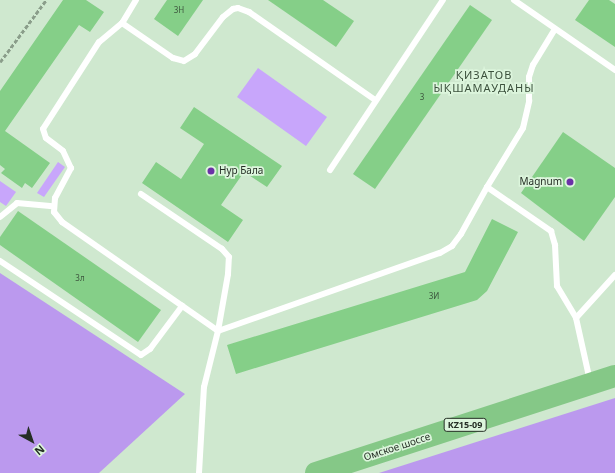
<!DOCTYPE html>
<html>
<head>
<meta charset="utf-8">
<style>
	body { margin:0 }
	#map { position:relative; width:615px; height:473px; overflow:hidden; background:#cfe8cf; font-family:"Noto Sans",sans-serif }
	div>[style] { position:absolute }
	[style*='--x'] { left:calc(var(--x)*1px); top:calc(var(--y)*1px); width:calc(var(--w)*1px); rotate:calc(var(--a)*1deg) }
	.green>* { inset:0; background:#c8a6fb }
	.forest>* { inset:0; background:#b9e }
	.building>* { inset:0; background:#85cf88 }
	.path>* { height:2.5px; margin-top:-1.25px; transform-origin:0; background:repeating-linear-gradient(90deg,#8a9d8a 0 4px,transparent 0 6px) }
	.lane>* { height:6px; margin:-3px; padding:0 3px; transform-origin:3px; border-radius:3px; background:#fff }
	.highway>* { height:22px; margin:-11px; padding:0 11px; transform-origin:11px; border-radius:11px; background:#85c887 }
	.dots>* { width:11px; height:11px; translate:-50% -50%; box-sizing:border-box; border:2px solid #dcf5dc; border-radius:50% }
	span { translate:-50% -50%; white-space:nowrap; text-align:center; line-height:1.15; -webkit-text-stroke:3.5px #dcf5dc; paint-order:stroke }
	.number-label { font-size:8px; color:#3d563e }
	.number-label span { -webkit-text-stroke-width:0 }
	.shield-label span { padding:1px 3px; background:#dcf5dc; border:1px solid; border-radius:3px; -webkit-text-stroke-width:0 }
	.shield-label { font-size:9px; color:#252e25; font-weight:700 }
	.poi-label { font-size:10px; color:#252e25 }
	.left { translate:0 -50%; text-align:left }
	.right { translate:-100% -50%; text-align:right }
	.street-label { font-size:10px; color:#252e25 }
	.neighbourhood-label { font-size:11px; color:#3b503c; letter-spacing:1px }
	.north { position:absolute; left:12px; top:421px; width:40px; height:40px; -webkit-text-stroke:3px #dcf5dc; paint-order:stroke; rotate:140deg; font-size:11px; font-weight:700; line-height:16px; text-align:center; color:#252e25 }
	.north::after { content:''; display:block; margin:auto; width:14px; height:18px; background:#252e25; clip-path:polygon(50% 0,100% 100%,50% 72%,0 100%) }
</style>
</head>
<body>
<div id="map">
	<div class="green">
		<i style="clip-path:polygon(258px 68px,327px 117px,306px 146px,237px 97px)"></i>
		<i style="clip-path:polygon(58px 162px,65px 167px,44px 197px,37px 193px)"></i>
		<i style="clip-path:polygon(0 181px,16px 192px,6px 206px,0 202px)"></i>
	</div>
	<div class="forest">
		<i style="clip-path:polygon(0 273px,185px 394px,99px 473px,0 473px)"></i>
		<i style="clip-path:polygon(615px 398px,615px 473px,379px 473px)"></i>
	</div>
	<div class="building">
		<i style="clip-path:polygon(63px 0,86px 0,104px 12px,90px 32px,79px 25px,5px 131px,50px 163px,32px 188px,25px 183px,22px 188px,1px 173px,5px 169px,0 165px,0 91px)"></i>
		<i style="clip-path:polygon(167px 0,203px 0,178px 36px,154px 19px)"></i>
		<i style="clip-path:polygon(268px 0,323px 0,354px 21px,336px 47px)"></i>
		<i style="clip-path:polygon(589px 0,609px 0,615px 4px,615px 47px,575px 20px)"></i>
		<i style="clip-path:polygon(470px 5px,492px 20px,375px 189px,353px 174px)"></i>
		<i style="clip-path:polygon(194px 107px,282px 166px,267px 187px,244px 172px,221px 205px,243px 220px,228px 242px,142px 183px,156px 162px,181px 179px,204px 144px,180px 128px)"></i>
		<i style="clip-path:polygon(563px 132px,615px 168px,615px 197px,584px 241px,521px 193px)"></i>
		<i style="clip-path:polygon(18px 211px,161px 310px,138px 342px,0 245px,0 237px)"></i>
		<i style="clip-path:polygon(492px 219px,518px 232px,487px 291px,477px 300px,236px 374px,227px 345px,465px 272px)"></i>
	</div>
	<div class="path">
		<i style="--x:0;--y:62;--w:77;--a:-53.4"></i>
	</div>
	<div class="lane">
		<i style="--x:136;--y:0;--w:27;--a:121"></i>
		<i style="--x:122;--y:23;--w:62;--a:34.5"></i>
		<i style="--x:173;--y:58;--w:11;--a:15"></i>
		<i style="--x:184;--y:61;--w:13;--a:-32"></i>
		<i style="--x:195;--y:54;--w:46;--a:-52.9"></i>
		<i style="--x:223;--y:17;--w:13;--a:-39"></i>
		<i style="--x:233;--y:9;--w:5;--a:-11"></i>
		<i style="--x:238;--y:8;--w:12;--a:20"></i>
		<i style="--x:249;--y:12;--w:154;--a:34.9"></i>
		<i style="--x:514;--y:0;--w:123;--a:34.7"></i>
		<i style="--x:122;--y:23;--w:30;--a:140"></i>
		<i style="--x:99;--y:42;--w:103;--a:122.8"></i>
		<i style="--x:43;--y:129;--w:9;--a:72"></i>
		<i style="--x:46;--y:138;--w:21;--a:37"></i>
		<i style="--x:63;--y:151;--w:19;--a:65"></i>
		<i style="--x:71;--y:168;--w:34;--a:118"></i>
		<i style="--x:55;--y:198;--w:14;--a:94"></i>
		<i style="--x:54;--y:212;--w:13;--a:51"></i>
		<i style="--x:62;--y:222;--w:190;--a:34.9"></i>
		<i style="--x:218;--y:331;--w:58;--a:-80"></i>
		<i style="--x:228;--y:274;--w:17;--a:-87"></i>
		<i style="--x:229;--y:257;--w:11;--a:-131"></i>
		<i style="--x:222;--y:249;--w:98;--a:-145.8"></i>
		<i style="--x:330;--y:170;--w:204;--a:-56.4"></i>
		<i style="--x:487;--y:187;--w:69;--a:-58.6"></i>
		<i style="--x:523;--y:128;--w:28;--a:-77"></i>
		<i style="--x:529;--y:101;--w:24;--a:-90"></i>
		<i style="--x:529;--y:77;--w:13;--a:-72"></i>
		<i style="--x:533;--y:65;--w:42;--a:-58.6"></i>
		<i style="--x:0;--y:217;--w:22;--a:-39"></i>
		<i style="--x:17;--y:203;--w:36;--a:5"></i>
		<i style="--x:0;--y:261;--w:169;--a:33.7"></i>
		<i style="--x:141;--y:355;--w:11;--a:-34"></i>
		<i style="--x:150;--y:349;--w:54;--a:-53.3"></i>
		<i style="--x:590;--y:381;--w:65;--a:-102.5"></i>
		<i style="--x:576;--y:318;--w:58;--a:-47.8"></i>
		<i style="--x:199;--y:473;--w:86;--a:-86.7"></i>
		<i style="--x:204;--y:387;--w:58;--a:-76"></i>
		<i style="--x:218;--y:331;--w:235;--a:-19.4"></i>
		<i style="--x:440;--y:253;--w:14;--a:-30"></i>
		<i style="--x:452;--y:246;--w:15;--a:-53"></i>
		<i style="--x:461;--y:234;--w:54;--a:-61"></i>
		<i style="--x:487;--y:187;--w:78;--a:34.5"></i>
		<i style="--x:551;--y:231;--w:15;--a:74"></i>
		<i style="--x:555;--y:245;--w:41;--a:87.2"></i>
		<i style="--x:557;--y:286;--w:37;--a:59"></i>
	</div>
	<div class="highway">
		<i style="--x:316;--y:473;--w:314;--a:-18"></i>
	</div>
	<div class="dots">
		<i style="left:211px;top:171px;background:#6b31a7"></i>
		<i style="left:570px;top:182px;background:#6b31a7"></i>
	</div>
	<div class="number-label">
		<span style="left:179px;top:10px">3Н</span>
		<span style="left:422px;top:97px">3</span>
		<span style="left:80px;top:278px">3л</span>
		<span style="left:434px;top:296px">3И</span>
	</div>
	<div class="shield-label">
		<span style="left:465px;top:425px">KZ15-09</span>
	</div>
	<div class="poi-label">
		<span class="left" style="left:219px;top:171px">Нур Бала</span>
		<span class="right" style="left:562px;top:182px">Magnum</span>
	</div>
	<div class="street-label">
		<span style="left:397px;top:447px;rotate:-18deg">Омское шоссе</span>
	</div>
	<div class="neighbourhood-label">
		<span style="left:484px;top:82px">ҚИЗАТОВ<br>ЫҚШАМАУДАНЫ</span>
	</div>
	<div class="north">N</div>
</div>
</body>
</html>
